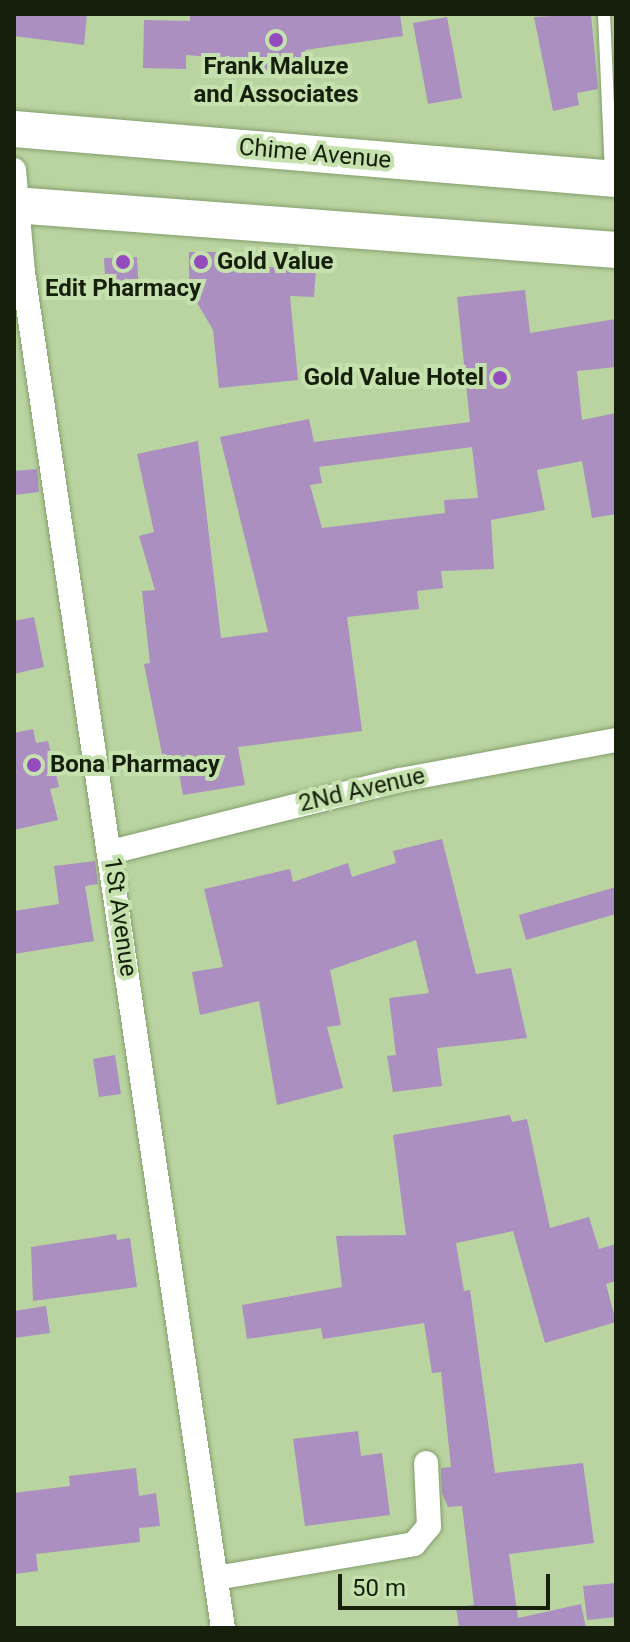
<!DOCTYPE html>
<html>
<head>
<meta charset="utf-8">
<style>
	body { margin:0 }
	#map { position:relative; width:630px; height:1642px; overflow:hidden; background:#b9d4a0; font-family:Roboto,sans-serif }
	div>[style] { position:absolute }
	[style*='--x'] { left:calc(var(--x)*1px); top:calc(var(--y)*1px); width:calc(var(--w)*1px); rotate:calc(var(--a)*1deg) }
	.building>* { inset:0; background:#ab8fc0 }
	.roads { filter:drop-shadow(0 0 2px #849e6d) drop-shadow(0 0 2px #849e6d) }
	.lane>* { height:12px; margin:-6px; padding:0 6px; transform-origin:6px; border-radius:6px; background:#fff }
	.street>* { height:24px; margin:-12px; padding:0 12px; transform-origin:12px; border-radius:12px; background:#fff }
	.primary>* { height:36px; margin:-18px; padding:0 18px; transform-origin:18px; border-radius:18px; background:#fff }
	.dots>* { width:22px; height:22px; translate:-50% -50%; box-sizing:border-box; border:4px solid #c5e1ad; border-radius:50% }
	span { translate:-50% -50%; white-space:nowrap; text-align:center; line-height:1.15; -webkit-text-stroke:8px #c5e1ad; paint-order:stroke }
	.poi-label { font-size:24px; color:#151f0b; font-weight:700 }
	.left { translate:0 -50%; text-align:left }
	.right { translate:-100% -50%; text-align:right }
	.street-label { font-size:24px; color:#151f0b }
	.frame { position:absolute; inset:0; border:16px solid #151f0b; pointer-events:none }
	.scale { position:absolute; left:338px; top:1574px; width:212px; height:36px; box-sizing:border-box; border:4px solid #151f0b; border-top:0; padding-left:10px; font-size:24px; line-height:28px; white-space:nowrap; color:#151f0b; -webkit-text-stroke:6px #c5e1ad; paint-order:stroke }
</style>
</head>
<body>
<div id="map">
	<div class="building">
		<i style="clip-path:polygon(14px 14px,87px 14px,84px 45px,14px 36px)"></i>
		<i style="clip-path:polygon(190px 14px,400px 14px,403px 36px,305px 50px,303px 68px,286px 66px,285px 73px,244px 69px,245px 60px,186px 55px,186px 69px,143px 68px,144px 20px,190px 21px)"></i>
		<i style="clip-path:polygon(591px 14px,598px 89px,577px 93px,579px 105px,553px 111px,534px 17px)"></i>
		<i style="clip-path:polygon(447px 17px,462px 98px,428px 104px,413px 23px)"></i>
		<i style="clip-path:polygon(189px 252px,222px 252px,222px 264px,316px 270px,314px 297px,290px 296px,298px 380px,219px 388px,213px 330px,189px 289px)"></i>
		<i style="clip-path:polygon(137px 257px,139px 293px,106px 295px,104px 258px)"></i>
		<i style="clip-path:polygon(evenodd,525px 290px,530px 333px,616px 319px,616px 367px,577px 371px,582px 420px,616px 413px,616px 514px,592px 518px,582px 461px,537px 470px,545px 510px,491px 520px,494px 569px,441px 571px,443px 588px,417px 591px,419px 609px,347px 617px,362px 731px,238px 747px,245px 785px,183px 795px,177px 762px,164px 764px,144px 664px,150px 663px,142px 591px,155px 590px,139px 536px,154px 532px,137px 454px,198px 441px,221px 638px,268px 632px,220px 437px,309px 419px,314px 442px,470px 422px,457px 297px,525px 290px,472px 447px,478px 498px,444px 500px,445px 513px,322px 528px,310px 485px,322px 483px,319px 467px,472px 447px)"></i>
		<i style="clip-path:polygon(37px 469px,39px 492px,14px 495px,14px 471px)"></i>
		<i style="clip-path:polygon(34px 617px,44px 667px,14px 674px,14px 621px)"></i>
		<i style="clip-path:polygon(33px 729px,36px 743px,48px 741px,59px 787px,50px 789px,58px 820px,14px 830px,14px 733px)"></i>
		<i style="clip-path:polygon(442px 839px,476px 974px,511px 968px,527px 1038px,437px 1048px,442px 1086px,393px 1092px,387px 1056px,396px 1055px,389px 998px,429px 993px,416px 940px,330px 970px,341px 1025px,327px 1027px,343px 1088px,277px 1105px,259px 1001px,200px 1015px,192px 972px,223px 967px,204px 889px,290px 869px,293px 882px,348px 863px,352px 877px,396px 863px,393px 851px)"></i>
		<i style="clip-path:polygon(95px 861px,98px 884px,85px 886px,94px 941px,14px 954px,14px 911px,59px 904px,54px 866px)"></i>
		<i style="clip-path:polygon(616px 887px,616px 914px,526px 940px,519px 915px)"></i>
		<i style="clip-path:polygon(115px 1055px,121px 1094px,99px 1097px,93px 1059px)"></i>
		<i style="clip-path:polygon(510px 1115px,512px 1122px,527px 1119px,550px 1228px,589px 1217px,599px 1249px,616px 1244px,616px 1281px,606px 1284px,616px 1322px,545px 1343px,513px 1231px,456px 1243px,464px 1291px,470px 1290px,495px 1473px,583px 1463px,594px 1543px,509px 1554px,518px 1618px,581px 1604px,586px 1628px,459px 1628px,456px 1607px,474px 1605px,462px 1506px,448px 1507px,442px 1493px,441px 1468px,451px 1467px,441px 1372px,432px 1373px,424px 1323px,323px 1339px,321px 1328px,247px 1339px,242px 1305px,342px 1287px,336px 1236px,406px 1235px,393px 1135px)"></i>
		<i style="clip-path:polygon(116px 1234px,117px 1240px,130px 1238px,137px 1287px,33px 1301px,31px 1247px)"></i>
		<i style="clip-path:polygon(46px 1306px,50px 1333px,14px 1338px,14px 1311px)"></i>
		<i style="clip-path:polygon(358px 1431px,361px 1456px,382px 1453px,390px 1515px,305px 1526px,293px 1439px)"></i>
		<i style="clip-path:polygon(136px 1468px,139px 1496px,156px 1493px,160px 1526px,139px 1528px,140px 1542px,36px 1554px,38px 1571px,14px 1574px,14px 1493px,70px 1486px,69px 1476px)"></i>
		<i style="clip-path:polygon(616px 1583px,616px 1617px,587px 1620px,583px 1586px)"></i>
	</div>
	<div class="roads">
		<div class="lane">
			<i style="--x:604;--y:14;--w:161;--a:87.5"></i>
		</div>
		<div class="street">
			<i style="--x:14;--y:170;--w:102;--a:85"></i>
			<i style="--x:23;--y:272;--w:1371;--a:81.61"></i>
			<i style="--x:111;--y:852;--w:298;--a:-14"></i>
			<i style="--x:400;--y:780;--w:220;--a:-10.5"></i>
			<i style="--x:216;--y:1578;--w:201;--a:-9.7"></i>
			<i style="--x:414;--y:1544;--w:23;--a:-50"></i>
			<i style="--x:429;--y:1526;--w:63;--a:-92.7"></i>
		</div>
		<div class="primary">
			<i style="--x:14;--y:129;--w:604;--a:4.75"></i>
			<i style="--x:14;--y:205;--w:604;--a:4.27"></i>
		</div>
	</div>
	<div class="dots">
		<i style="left:276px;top:40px;background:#934bbe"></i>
		<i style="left:123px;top:262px;background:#934bbe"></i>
		<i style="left:201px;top:262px;background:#934bbe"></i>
		<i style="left:500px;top:378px;background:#934bbe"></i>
		<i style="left:34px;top:765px;background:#934bbe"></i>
	</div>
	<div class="poi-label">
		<span style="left:276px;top:81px">Frank Maluze<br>and Associates</span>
		<span class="left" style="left:217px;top:262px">Gold Value</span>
		<span style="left:123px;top:289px">Edit Pharmacy</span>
		<span class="right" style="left:484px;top:378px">Gold Value Hotel</span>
		<span class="left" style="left:50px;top:765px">Bona Pharmacy</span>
	</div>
	<div class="street-label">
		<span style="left:315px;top:154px;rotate:5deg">Chime Avenue</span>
		<span style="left:362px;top:790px;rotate:-13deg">2Nd Avenue</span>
		<span style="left:120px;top:917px;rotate:82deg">1St Avenue</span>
	</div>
	<div class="frame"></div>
	<div class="scale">50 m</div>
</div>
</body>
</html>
